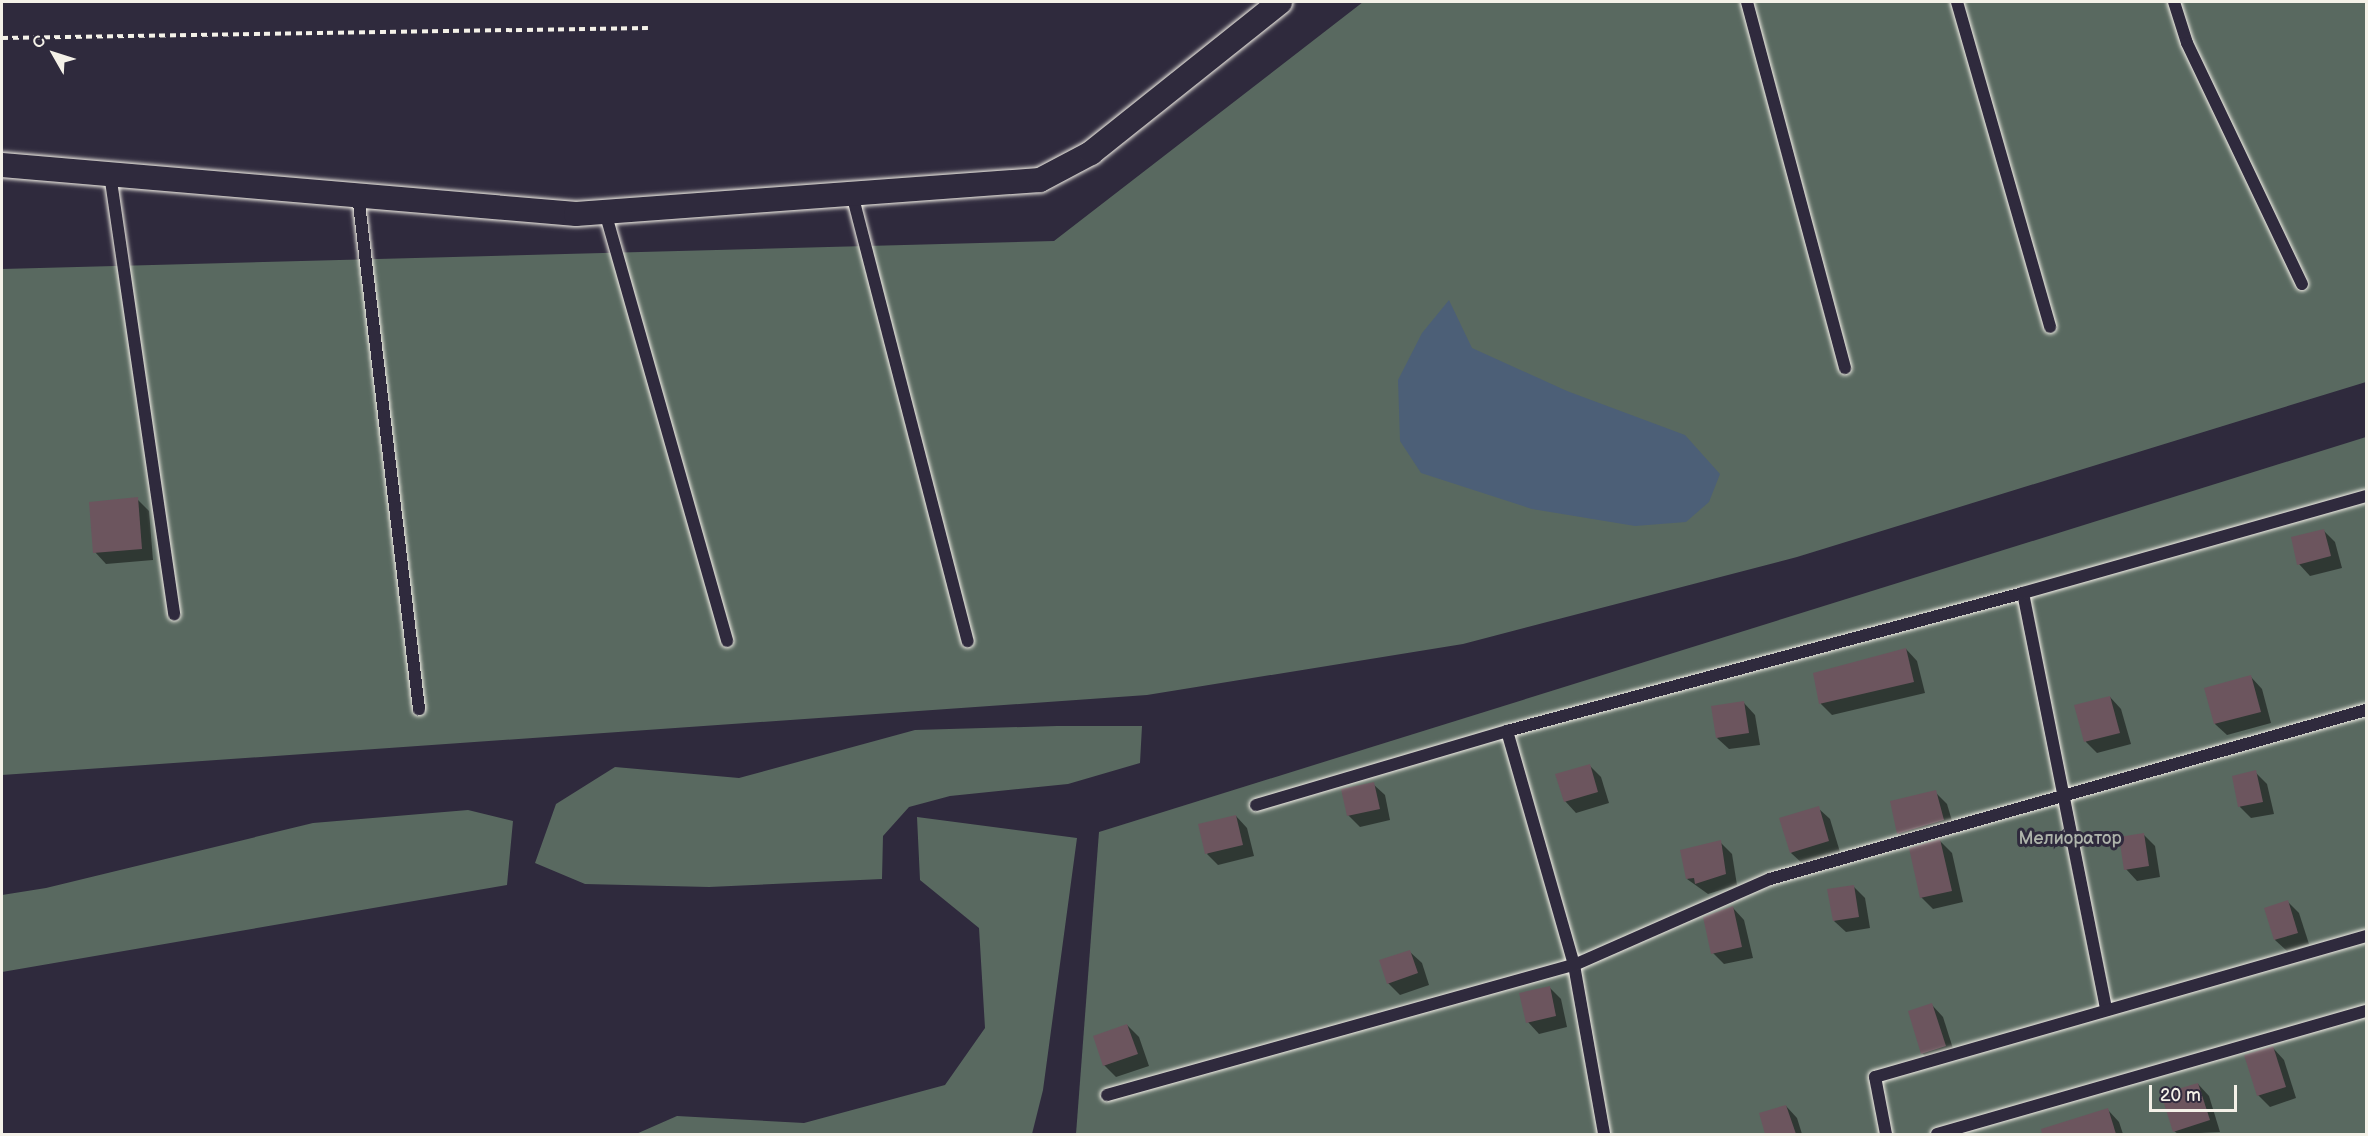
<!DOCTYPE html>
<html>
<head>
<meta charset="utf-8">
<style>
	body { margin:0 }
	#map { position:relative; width:2368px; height:1136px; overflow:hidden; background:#2f2a3d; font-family:"Balsamiq Sans",sans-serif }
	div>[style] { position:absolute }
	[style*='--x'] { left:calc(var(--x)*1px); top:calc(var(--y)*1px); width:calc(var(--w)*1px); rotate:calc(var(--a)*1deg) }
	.green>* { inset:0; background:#596960 }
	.water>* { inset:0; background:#4c5f77 }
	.shadow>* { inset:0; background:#0007 }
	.building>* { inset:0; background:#6c555e }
	.path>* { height:4px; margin-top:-2px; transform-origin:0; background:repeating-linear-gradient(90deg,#f4f1e8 0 6px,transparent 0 10.5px) }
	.roads { filter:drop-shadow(0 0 2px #f4f1e8) drop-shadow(0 0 2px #f4f1e8) }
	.service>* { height:12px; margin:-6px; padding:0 6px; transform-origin:6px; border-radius:6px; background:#2f2a3d }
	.minor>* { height:24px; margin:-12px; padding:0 12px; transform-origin:12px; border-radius:12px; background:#2f2a3d }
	span { translate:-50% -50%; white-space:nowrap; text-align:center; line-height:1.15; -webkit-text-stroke:6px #2f2a3d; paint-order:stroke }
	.park-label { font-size:18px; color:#aeb4ab }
	.frame { position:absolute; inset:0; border:3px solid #f4f1e8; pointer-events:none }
	.north { position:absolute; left:24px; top:24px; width:60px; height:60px; -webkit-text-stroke:4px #2f2a3d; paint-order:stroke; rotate:309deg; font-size:16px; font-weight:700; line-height:24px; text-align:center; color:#f4f1e8 }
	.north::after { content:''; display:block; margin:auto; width:21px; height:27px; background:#f4f1e8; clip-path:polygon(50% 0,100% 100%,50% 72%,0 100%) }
	.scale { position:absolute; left:2149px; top:1085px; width:88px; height:27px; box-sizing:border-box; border:3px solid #f4f1e8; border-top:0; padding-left:8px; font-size:18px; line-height:21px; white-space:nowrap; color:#f4f1e8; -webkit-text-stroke:4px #2f2a3d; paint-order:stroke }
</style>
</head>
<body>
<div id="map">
	<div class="green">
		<i style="clip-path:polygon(1363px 2px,2366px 2px,2366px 382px,1797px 557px,1463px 644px,1147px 695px,2px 775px,2px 269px,1054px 241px)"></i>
		<i style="clip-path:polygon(2366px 437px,2366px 1134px,1076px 1134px,1099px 832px)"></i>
		<i style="clip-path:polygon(1057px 726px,1142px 726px,1140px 763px,1068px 784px,950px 796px,909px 807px,883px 836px,882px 879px,709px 887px,585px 884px,535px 863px,556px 804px,615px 767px,739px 778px,915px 730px)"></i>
		<i style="clip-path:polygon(468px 810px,513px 821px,507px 885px,2px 972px,2px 895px,46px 888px,313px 823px)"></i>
		<i style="clip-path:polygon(917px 817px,1077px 838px,1043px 1090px,1032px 1134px,636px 1134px,677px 1116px,804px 1123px,945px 1085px,985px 1028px,979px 928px,920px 880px)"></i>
	</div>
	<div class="water">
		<i style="clip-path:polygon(1449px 300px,1472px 348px,1567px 391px,1685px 435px,1720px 474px,1709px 502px,1686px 522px,1635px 526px,1532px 509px,1421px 473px,1400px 441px,1398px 380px,1422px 333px)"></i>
	</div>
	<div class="shadow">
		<i style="clip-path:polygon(137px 499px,149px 511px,153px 560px,106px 564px,95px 552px)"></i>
		<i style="clip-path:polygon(2324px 531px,2335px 542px,2342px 568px,2310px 576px,2299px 564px)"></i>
		<i style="clip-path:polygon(1906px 649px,1917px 661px,1925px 693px,1832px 715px,1821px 704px,1815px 674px)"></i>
		<i style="clip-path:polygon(2251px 677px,2262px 689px,2271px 723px,2227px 735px,2215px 724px,2206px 689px)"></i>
		<i style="clip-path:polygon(2110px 697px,2121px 709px,2131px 744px,2097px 753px,2086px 742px,2076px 706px)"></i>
		<i style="clip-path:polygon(1744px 703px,1755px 715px,1760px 745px,1729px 749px,1717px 738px)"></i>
		<i style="clip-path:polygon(1589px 765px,1601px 777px,1609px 803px,1576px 813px,1565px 801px)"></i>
		<i style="clip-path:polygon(2255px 772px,2267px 784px,2274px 814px,2251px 818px,2240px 807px,2233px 777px)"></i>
		<i style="clip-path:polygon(1373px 784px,1385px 795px,1390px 820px,1360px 827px,1348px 815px)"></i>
		<i style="clip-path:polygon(1935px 792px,1947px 804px,1955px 831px,1910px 845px,1899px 834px,1892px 802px)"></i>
		<i style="clip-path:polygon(1818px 808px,1830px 819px,1840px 852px,1803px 864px,1791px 853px)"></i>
		<i style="clip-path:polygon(1236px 816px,1247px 828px,1254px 856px,1218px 865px,1207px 854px)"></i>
		<i style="clip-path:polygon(2143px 834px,2155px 846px,2160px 877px,2137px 881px,2126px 869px)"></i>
		<i style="clip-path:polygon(1940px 841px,1952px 853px,1963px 902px,1933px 909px,1921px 897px)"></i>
		<i style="clip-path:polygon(1720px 842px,1732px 854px,1737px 885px,1708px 894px,1687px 879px)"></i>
		<i style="clip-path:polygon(1853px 886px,1865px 898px,1870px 928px,1846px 932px,1834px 921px)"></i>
		<i style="clip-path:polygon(2288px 902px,2299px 913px,2309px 944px,2287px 951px,2275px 940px)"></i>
		<i style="clip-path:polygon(1733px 908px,1744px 920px,1753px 958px,1724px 964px,1713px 953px)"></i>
		<i style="clip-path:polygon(1410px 952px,1422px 963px,1429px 985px,1400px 995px,1388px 983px)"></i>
		<i style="clip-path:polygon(1549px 987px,1561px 999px,1567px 1027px,1539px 1034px,1528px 1022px)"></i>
		<i style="clip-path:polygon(1932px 1005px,1943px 1017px,1956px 1058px,1934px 1065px,1922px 1053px)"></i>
		<i style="clip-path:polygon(1127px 1025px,1139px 1037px,1149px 1066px,1116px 1077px,1104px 1065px)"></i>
		<i style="clip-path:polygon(2273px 1048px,2284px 1060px,2296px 1098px,2270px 1107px,2258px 1095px)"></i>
		<i style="clip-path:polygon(2198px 1084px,2209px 1096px,2220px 1132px,2178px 1134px,2174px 1131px)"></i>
		<i style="clip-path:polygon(1786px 1106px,1797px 1118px,1802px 1134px,1767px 1134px,1761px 1114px)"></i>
		<i style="clip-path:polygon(2108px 1110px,2119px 1122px,2123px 1134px,2088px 1134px,2083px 1118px)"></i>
	</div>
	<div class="building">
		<i style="clip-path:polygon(138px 497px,142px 549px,93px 553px,89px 502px)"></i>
		<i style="clip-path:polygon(2324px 529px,2331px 556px,2297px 565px,2291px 537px)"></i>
		<i style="clip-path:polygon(1906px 648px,1914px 682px,1819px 704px,1813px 673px)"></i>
		<i style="clip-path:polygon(2251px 675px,2261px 712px,2214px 724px,2204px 688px)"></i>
		<i style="clip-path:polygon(2110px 696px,2120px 733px,2084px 742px,2074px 705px)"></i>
		<i style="clip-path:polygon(1744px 701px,1749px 733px,1716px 738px,1711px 706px)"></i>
		<i style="clip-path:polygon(1590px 764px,1598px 792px,1564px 802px,1555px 774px)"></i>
		<i style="clip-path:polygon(2256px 770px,2263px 802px,2238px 807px,2232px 776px)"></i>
		<i style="clip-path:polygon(1374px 782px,1380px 809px,1347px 816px,1341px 789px)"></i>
		<i style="clip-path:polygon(1936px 790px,1944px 820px,1897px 834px,1890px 801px)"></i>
		<i style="clip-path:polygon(1819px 806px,1829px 841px,1790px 853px,1779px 818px)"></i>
		<i style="clip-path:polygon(1236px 815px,1243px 845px,1205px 854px,1198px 824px)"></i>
		<i style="clip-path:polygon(2144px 833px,2149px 866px,2124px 870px,2119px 837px)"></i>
		<i style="clip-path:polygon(1940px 839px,1952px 891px,1920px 898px,1909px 848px)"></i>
		<i style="clip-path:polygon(1721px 840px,1726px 874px,1695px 884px,1694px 878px,1686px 879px,1680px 850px)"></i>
		<i style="clip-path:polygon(1854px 885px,1859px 917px,1833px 921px,1827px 889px)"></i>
		<i style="clip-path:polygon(2288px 900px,2298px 933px,2274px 940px,2264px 908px)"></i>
		<i style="clip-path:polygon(1733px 906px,1742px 947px,1711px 954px,1703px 917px)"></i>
		<i style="clip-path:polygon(1410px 950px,1418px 973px,1387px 984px,1379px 960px)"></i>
		<i style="clip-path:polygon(1550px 986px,1556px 1016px,1526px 1023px,1519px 993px)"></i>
		<i style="clip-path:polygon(1932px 1003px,1946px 1046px,1921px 1054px,1908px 1011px)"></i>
		<i style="clip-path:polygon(1127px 1024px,1138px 1054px,1103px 1066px,1093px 1036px)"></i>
		<i style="clip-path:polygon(2273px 1046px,2286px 1087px,2257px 1096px,2244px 1055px)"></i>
		<i style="clip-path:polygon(2198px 1083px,2210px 1120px,2173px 1132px,2161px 1094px)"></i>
		<i style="clip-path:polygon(1786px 1105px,1796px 1134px,1765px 1134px,1759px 1113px)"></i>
		<i style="clip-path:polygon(2108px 1108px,2116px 1134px,2042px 1134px,2041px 1129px)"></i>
	</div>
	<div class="path">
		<i style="--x:2;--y:38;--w:646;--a:-0.89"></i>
	</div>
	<div class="roads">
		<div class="service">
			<i style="--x:1747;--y:2;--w:379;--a:75"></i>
			<i style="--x:1957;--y:2;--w:338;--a:74"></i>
			<i style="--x:2174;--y:2;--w:43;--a:72.4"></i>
			<i style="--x:2187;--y:43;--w:267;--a:64.5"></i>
			<i style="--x:110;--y:174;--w:445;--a:81.7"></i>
			<i style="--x:852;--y:194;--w:462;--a:75.5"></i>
			<i style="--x:358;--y:195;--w:518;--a:83.23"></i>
			<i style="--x:605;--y:212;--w:446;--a:74.1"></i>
			<i style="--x:2023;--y:593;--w:425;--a:78.7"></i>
			<i style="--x:1507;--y:731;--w:243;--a:74"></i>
			<i style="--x:1574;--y:965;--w:172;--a:79.9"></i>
			<i style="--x:1256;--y:805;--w:262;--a:-16.4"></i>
			<i style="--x:1507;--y:731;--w:534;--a:-14.97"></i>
			<i style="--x:2023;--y:593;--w:356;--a:-15.8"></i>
			<i style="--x:1107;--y:1095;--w:485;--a:-15.6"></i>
			<i style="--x:1574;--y:965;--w:214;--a:-23.7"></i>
			<i style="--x:1770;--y:879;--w:619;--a:-15.83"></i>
			<i style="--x:1886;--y:1134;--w:58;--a:-100.9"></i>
			<i style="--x:1875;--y:1077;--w:511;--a:-16.02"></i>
			<i style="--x:1937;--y:1134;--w:446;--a:-16"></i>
		</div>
		<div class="minor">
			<i style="--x:2;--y:165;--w:576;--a:4.88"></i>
			<i style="--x:576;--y:214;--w:465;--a:-4.2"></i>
			<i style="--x:1040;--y:180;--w:58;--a:-27.9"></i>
			<i style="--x:1091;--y:153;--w:242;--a:-38.6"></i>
		</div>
	</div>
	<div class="park-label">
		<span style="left:2070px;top:839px">Мелиоратор</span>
	</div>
	<div class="frame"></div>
	<div class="north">С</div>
	<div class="scale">20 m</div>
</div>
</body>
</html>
